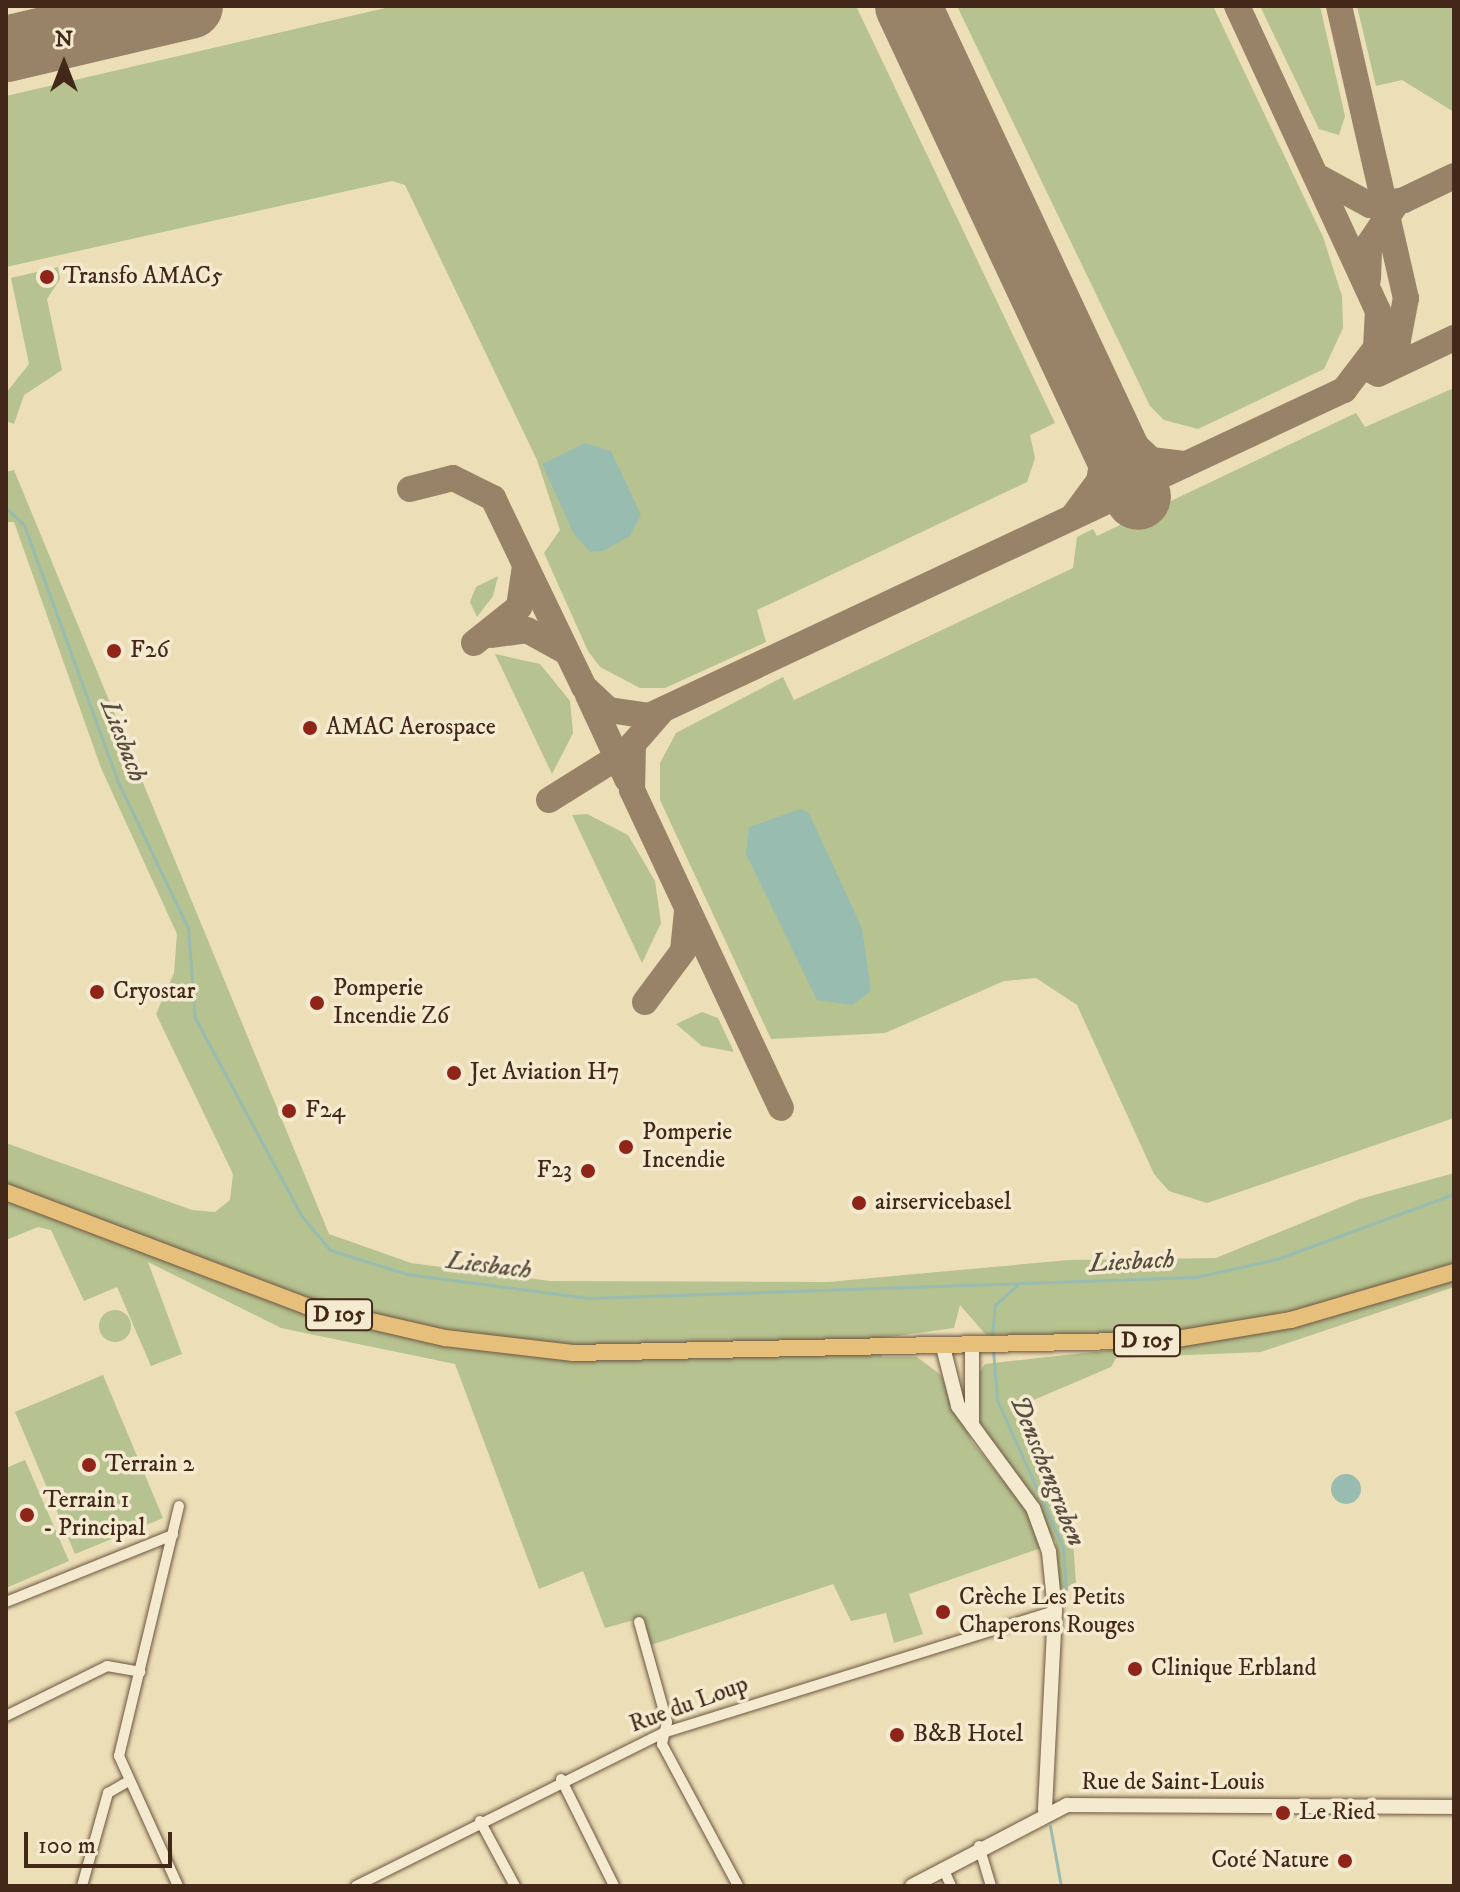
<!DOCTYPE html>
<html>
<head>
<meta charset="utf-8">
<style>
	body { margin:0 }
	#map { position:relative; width:1460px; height:1892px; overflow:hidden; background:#ecdeb6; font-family:"IM FELL DW Pica",serif }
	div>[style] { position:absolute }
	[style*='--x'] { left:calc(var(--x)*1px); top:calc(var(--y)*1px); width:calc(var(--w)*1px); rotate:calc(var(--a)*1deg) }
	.green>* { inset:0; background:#b6c290 }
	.round { border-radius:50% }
	.water>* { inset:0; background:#99bcb0 }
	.stream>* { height:3px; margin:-1.5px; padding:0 1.5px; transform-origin:1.5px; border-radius:1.5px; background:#99bcb0 }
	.taxiway>* { height:26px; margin:-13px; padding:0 13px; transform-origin:13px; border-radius:13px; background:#988368 }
	.runway>* { height:66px; margin:-33px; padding:0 33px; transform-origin:33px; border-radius:33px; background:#988368 }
	.roads { filter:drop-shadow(0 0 2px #6d5640) drop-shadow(0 0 2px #6d5640) }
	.street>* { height:10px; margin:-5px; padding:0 5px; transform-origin:5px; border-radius:5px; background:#f3ead0 }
	.secondary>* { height:14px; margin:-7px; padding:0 7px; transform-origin:7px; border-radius:7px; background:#f3ead0 }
	.primary>* { height:16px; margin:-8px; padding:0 8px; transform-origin:8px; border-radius:8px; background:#e6bf7b }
	.dots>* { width:22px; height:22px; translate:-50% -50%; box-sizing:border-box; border:4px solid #f3ead0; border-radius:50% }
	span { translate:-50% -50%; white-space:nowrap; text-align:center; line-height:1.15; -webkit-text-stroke:7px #f3ead0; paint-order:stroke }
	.shield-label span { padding:2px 6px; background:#f3ead0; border:2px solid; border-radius:6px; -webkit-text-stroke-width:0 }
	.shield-label { font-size:22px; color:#432819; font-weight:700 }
	.poi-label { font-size:24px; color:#432819 }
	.left { translate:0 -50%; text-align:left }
	.right { translate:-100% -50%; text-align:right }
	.street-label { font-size:24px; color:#432819 }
	.water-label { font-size:26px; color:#584d3f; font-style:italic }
	.frame { position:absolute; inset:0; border:8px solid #432819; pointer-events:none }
	.north { position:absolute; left:24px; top:24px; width:80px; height:80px; -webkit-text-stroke:6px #f3ead0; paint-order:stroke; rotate:0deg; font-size:22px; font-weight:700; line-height:32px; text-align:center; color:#432819 }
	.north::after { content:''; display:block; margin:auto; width:28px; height:36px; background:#432819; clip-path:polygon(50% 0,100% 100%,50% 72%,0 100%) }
	.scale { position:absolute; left:24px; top:1832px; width:148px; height:36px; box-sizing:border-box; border:4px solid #432819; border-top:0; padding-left:10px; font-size:24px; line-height:28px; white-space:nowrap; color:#432819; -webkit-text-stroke:6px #f3ead0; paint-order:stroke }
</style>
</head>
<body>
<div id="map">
	<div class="green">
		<i style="clip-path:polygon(394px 6px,856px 6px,1055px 423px,1030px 435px,1035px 458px,1027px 482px,757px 610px,766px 642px,665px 688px,640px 688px,600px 667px,588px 651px,544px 553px,560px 530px,537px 460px,405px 185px,392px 181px,6px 267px,6px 96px)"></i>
		<i style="clip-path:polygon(957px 6px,1213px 6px,1323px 237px,1342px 296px,1343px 328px,1324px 369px,1198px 429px,1164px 420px,1150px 406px)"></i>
		<i style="clip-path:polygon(1260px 6px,1320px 6px,1345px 116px,1339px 135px,1319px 129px)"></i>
		<i style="clip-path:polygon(1357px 6px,1454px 6px,1454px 112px,1402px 80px,1376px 86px)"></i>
		<i style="clip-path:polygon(58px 267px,60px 279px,47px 299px,62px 370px,24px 395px,14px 424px,6px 421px,6px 393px,29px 364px,11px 278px)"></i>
		<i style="clip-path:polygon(1454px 388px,1454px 1118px,1207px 1203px,1169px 1191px,1154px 1174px,1077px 1005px,1036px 978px,1004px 981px,885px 1033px,771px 1039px,660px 800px,660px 763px,676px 733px,783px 677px,794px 700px,1073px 568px,1077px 537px,1093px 529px,1097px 536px,1356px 413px,1365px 427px)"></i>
		<i style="clip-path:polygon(14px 470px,329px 1234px,411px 1263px,550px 1281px,828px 1282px,1069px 1260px,1216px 1258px,1360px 1199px,1454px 1173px,1454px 1264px,1289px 1314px,1158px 1333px,986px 1335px,960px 1305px,954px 1328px,882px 1338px,882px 1357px,917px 1357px,941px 1375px,972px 1442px,1027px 1510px,1041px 1548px,909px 1594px,923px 1634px,894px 1643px,886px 1613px,851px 1621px,833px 1584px,651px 1645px,641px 1618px,605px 1628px,583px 1571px,539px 1589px,455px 1364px,281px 1328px,148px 1262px,182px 1354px,151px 1366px,117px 1287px,84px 1301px,51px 1230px,38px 1227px,6px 1240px,6px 1143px,192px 1210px,215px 1212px,230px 1200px,233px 1174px,156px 1014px,174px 973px,177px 934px,101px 768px,14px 522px,6px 522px,6px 472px)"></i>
		<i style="clip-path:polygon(498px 576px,493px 596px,477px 617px,470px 602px,476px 587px)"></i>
		<i style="clip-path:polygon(495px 654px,540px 664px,570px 701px,573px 733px,552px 774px)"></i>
		<i style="clip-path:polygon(587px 814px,628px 835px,655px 881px,661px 923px,642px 963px,572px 815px)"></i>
		<i style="clip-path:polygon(702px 1012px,718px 1018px,734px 1052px,702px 1046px,676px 1024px)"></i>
		<i style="clip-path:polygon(1454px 1279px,1454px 1287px,1261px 1352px,1116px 1358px,1111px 1367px,1015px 1408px,1073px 1541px,1076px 1583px,1059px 1590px,1056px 1542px,980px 1423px,977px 1376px,985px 1364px,1265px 1333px)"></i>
		<i class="round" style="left:99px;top:1310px;width:32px;height:32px"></i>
		<i style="clip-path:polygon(103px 1375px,163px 1518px,75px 1554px,15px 1412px)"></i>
		<i style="clip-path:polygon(25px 1460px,69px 1561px,6px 1588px,6px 1468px)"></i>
	</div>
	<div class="water">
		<i style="clip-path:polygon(585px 443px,611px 451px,641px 515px,630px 536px,603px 551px,590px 552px,574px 534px,542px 464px)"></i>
		<i style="clip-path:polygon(800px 809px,809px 813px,862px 928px,871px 991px,852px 1005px,817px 1000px,746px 854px,749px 827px)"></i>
		<i class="round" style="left:1331px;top:1474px;width:30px;height:30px"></i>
	</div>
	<div class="stream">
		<i style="--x:6;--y:508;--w:25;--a:43"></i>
		<i style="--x:24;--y:525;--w:274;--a:69.9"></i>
		<i style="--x:118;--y:782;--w:162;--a:64.4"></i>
		<i style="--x:188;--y:928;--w:90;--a:85.6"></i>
		<i style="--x:195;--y:1018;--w:224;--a:61.7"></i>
		<i style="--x:301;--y:1215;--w:45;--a:50.4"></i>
		<i style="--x:330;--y:1250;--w:81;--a:17.3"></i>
		<i style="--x:407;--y:1274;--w:185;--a:7.5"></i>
		<i style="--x:590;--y:1298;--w:606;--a:-1.98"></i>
		<i style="--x:1196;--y:1277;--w:83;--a:-12.5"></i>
		<i style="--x:1277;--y:1259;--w:189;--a:-20.2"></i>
		<i style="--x:992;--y:1337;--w:32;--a:-85"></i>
		<i style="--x:995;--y:1305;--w:31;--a:-42"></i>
		<i style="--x:993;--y:1349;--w:51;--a:85.5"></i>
		<i style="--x:997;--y:1400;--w:161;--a:65.8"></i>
		<i style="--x:1063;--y:1547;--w:43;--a:86"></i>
		<i style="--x:1050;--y:1826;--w:61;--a:79.6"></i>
	</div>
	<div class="taxiway">
		<i style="--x:1339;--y:6;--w:300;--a:77.1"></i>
		<i style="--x:1406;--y:298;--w:43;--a:100.8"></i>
		<i style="--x:1398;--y:340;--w:40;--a:127"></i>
		<i style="--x:1320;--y:178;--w:57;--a:28.4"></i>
		<i style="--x:1370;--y:205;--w:34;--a:-8"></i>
		<i style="--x:1404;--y:200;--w:55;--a:-25.6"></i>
		<i style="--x:1368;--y:279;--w:35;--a:-88"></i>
		<i style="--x:1369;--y:244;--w:45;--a:-56"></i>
		<i style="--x:1378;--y:374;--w:84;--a:-25.3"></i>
		<i style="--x:1098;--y:410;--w:73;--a:43.3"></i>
		<i style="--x:1151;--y:460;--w:35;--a:7"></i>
		<i style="--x:410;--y:489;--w:44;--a:-14.3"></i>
		<i style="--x:453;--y:478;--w:45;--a:26.6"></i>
		<i style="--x:493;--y:498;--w:210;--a:64.3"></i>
		<i style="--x:584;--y:687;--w:34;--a:43"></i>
		<i style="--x:609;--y:710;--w:40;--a:8.5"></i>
		<i style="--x:649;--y:716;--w:768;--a:-25.13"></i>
		<i style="--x:1344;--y:390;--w:53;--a:-52.7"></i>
		<i style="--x:1376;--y:348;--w:37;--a:-87"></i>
		<i style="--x:1378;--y:311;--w:336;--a:-114.8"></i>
		<i style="--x:1074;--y:515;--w:42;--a:-53.7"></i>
		<i style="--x:1099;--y:481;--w:29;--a:-80"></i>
		<i style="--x:1104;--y:452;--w:57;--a:-103.3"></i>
		<i style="--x:492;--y:635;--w:35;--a:-8"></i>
		<i style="--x:527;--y:630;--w:43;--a:28.9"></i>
		<i style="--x:474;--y:643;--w:58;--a:-38.7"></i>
		<i style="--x:519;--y:607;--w:41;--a:-81.7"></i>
		<i style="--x:588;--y:695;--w:93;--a:65.1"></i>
		<i style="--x:660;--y:713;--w:41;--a:131.1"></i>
		<i style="--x:633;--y:744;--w:46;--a:91.2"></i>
		<i style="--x:632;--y:790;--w:351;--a:64.9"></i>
		<i style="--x:549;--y:800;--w:94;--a:-32"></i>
		<i style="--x:645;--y:1002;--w:64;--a:-53.3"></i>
		<i style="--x:683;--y:951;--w:40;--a:-84.3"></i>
	</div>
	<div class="runway">
		<i style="--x:908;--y:6;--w:542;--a:64.9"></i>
		<i style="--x:6;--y:49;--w:189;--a:-13.2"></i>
	</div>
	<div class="roads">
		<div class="street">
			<i style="--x:6;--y:1602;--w:180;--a:-21.9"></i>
			<i style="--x:639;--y:1622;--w:104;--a:74.4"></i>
			<i style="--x:667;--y:1722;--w:23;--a:103"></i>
			<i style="--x:662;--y:1744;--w:161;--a:61.8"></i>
			<i style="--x:6;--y:1716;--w:113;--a:-26.3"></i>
			<i style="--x:107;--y:1666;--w:34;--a:10"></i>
			<i style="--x:561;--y:1779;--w:119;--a:63.6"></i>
			<i style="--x:480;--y:1821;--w:74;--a:61.7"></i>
			<i style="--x:979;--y:1846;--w:42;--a:73.3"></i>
			<i style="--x:943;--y:1868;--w:20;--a:66"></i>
			<i style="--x:82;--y:1886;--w:97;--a:-74.4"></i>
			<i style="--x:108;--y:1793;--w:20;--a:-30"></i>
			<i style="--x:178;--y:1886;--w:143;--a:-114.4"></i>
			<i style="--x:119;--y:1756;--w:257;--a:-76.5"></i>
			<i style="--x:356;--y:1886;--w:343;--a:-26.5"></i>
			<i style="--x:663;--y:1733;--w:411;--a:-17.3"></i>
		</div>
		<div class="secondary">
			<i style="--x:972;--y:1346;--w:79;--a:90"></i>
			<i style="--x:943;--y:1347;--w:61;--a:75.7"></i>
			<i style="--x:958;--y:1406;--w:127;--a:53.7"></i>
			<i style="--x:1033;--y:1508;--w:47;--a:70"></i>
			<i style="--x:1049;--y:1552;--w:59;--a:84.2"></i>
			<i style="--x:1055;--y:1611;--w:199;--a:92.9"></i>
			<i style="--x:912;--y:1886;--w:175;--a:-27.6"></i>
			<i style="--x:1067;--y:1805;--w:387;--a:0.3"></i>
		</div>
		<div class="primary">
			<i style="--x:6;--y:1192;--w:321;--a:20.8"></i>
			<i style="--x:306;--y:1306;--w:143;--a:13"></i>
			<i style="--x:445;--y:1338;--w:129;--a:6.7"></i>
			<i style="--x:573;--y:1353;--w:598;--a:-1.25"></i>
			<i style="--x:1171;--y:1340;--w:122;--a:-9.5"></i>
			<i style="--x:1291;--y:1320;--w:170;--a:-16.4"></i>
		</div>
	</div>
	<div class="dots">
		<i style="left:47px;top:277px;background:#8f2418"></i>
		<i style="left:114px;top:651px;background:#8f2418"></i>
		<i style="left:310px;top:728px;background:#8f2418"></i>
		<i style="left:97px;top:992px;background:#8f2418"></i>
		<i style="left:317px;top:1003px;background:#8f2418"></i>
		<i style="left:454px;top:1073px;background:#8f2418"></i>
		<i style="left:289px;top:1111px;background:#8f2418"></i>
		<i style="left:626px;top:1147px;background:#8f2418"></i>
		<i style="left:588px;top:1171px;background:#8f2418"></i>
		<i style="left:859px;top:1203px;background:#8f2418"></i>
		<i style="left:89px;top:1465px;background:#8f2418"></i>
		<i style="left:27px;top:1515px;background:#8f2418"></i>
		<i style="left:943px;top:1612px;background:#8f2418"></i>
		<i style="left:1135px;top:1669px;background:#8f2418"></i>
		<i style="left:897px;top:1735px;background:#8f2418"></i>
		<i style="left:1283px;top:1813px;background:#8f2418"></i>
		<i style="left:1345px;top:1861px;background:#8f2418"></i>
	</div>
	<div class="shield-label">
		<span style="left:339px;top:1315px">D 105</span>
		<span style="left:1147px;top:1341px">D 105</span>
	</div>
	<div class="poi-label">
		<span class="left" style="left:63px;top:277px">Transfo AMAC5</span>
		<span class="left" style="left:130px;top:651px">F26</span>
		<span class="left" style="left:326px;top:728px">AMAC Aerospace</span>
		<span class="left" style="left:333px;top:1003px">Pomperie<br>Incendie Z6</span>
		<span class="left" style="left:113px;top:992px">Cryostar</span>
		<span class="left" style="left:470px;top:1073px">Jet Aviation H7</span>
		<span class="left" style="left:305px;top:1111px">F24</span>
		<span class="left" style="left:642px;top:1147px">Pomperie<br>Incendie</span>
		<span class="right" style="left:572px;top:1171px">F23</span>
		<span class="left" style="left:875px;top:1203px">airservicebasel</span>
		<span class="left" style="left:105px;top:1465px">Terrain 2</span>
		<span class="left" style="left:43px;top:1515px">Terrain 1<br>- Principal</span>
		<span class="left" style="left:959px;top:1612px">Crèche Les Petits<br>Chaperons Rouges</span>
		<span class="left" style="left:1151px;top:1669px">Clinique Erbland</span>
		<span class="left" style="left:913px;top:1735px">B&amp;B Hotel</span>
		<span class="left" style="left:1299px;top:1813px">Le Ried</span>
		<span class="right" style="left:1329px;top:1861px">Coté Nature</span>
	</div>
	<div class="street-label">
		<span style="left:689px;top:1705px;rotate:-20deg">Rue du Loup</span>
		<span style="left:1173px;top:1783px">Rue de Saint-Louis</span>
	</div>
	<div class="water-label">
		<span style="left:123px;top:741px;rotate:69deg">Liesbach</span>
		<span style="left:1132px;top:1262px;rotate:-3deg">Liesbach</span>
		<span style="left:489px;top:1266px;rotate:7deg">Liesbach</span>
		<span style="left:1047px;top:1471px;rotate:68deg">Denschengraben</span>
	</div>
	<div class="frame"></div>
	<div class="north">N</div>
	<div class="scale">100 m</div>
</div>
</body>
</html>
